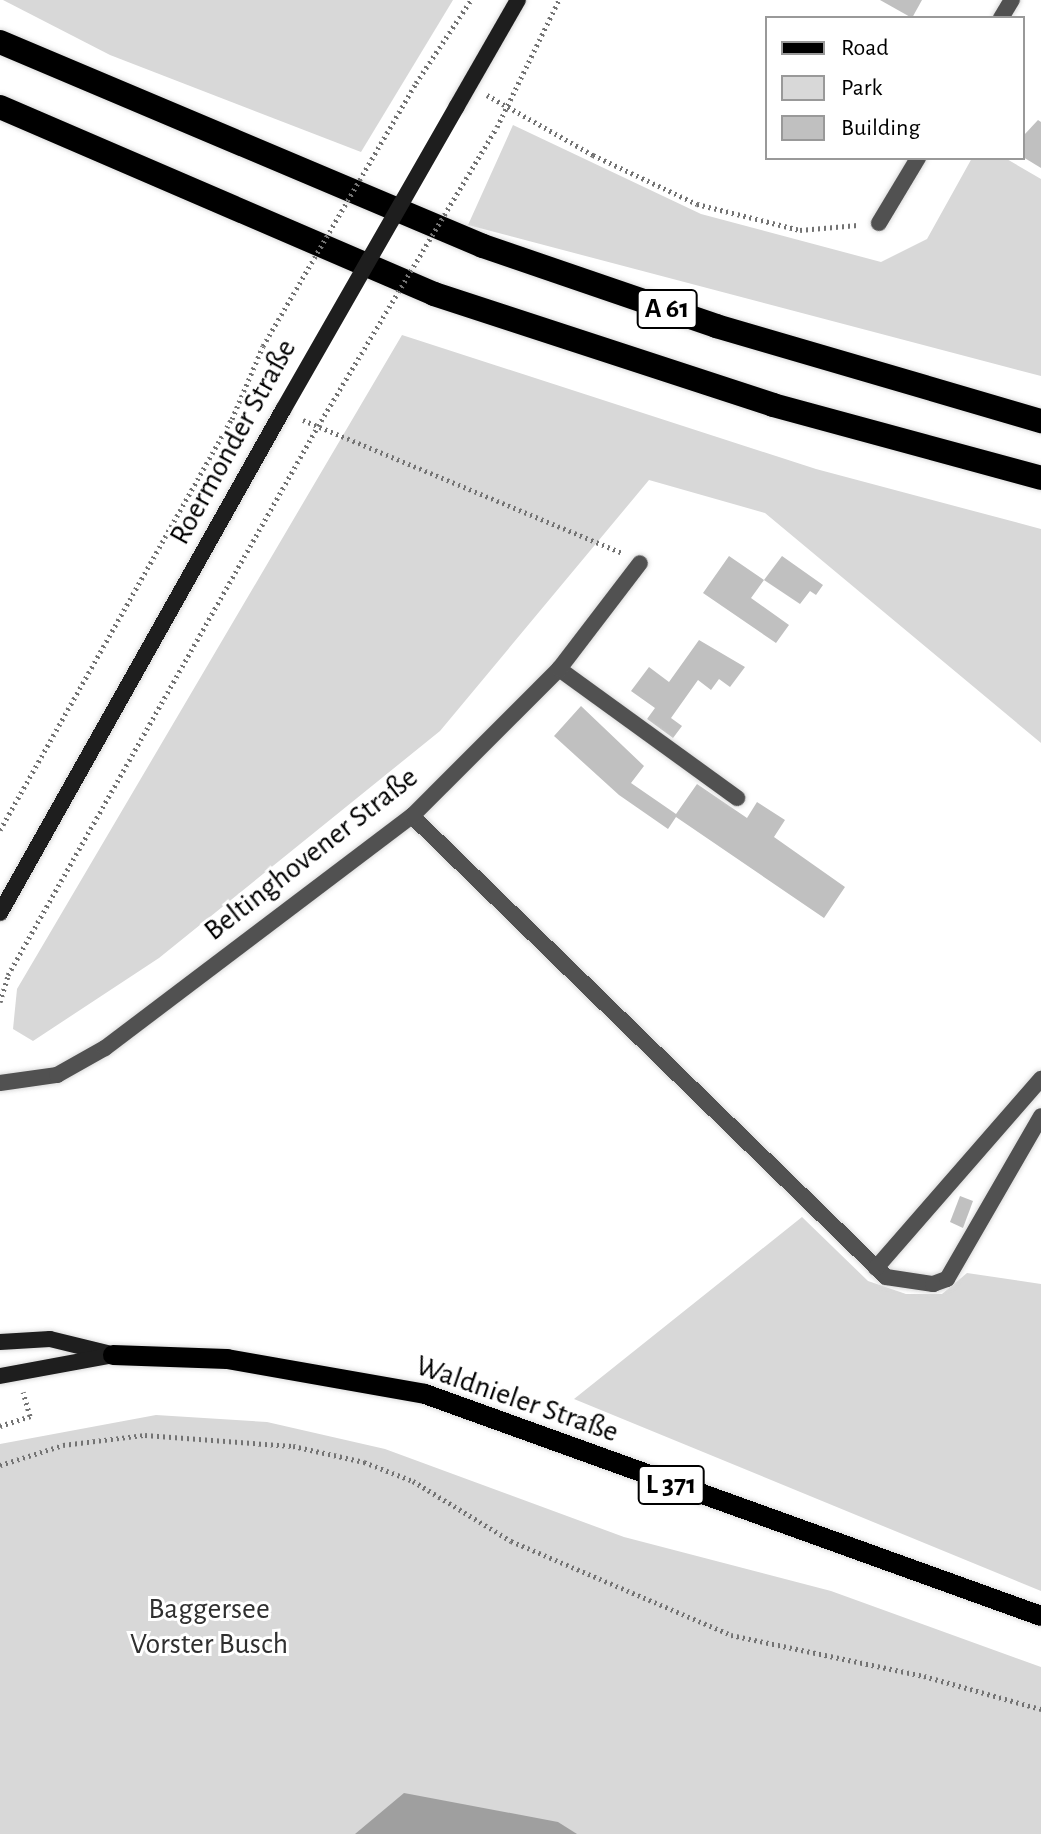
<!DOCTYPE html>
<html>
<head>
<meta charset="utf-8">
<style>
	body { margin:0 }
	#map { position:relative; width:1041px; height:1834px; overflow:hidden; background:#fff; font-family:"Alegreya Sans",sans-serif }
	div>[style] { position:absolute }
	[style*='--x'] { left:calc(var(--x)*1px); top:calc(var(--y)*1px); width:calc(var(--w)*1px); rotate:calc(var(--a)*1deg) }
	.green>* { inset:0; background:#d8d8d8 }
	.water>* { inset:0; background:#9f9f9f }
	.building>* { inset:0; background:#c0c0c0 }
	.path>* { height:5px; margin-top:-2.5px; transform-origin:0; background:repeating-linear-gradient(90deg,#737373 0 2px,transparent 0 6px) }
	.roads { filter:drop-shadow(0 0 2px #dbdbdb) drop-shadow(0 0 2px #dbdbdb) }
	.service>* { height:16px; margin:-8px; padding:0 8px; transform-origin:8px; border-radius:8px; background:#515151 }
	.minor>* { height:16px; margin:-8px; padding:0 8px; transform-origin:8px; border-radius:8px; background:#515151 }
	.secondary>* { height:16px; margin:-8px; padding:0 8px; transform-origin:8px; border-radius:8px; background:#1e1e1e }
	.primary>* { height:20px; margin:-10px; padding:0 10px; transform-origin:10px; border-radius:10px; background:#000 }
	.motorway>* { height:24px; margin:-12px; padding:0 12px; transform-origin:12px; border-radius:12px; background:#000 }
	.path-bridge>* { height:5px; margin-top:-2.5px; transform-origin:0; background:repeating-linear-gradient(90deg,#737373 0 2px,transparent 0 6px) }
	.secondary-bridge>* { height:16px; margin:-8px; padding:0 8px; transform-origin:8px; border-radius:8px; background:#1e1e1e }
	span { translate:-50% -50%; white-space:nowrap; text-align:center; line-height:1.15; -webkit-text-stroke:6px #fff; paint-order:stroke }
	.shield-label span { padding:2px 6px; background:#fff; border:2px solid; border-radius:6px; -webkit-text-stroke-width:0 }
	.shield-label { font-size:28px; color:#000; font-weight:700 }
	.street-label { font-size:30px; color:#000 }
	.park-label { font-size:30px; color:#2f2f2f }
	.legend { position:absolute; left:765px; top:16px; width:260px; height:144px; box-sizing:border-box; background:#fff; border:2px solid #999; margin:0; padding:10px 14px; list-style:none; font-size:24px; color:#000 }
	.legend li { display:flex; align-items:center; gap:16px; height:40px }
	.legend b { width:40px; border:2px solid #999 }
</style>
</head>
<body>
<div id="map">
	<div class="green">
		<i style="clip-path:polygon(3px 0,453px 0,361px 152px,110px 55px)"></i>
		<i style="clip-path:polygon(513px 125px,701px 214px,881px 262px,927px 239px,972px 158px,1005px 158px,1041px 179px,1041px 376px,468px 225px)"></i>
		<i style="clip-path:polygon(402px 335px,816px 469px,1041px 529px,1041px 743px,765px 513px,649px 480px,440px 731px,159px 958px,33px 1041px,13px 1029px,17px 989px)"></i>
		<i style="clip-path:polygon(802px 1217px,868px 1281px,906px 1294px,942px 1294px,967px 1273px,1041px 1284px,1041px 1591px,574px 1399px)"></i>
		<i style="clip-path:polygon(156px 1415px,267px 1422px,385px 1449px,624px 1537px,831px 1591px,1041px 1667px,1041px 1834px,0 1834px,0 1444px)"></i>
	</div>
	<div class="water">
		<i style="clip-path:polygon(404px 1793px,558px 1822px,577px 1834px,355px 1834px)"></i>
	</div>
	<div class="building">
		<i style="clip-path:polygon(880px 0,922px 0,912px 18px)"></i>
		<i style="clip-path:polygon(1038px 120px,1041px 122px,1041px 168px,1023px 157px,1024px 135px)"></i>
		<i style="clip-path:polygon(729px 556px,764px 580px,751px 598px,789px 625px,776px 643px,703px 593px)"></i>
		<i style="clip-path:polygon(782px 556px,823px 585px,816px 595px,810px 591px,800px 604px,764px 580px)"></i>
		<i style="clip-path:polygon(699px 640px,745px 667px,730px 687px,719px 679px,711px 690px,698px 680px,671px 718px,682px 726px,673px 738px,647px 719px,655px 708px,631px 691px,649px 667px,669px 682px)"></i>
		<i style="clip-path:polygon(581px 706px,644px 766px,631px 783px,676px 814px,697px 784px,747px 818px,757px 802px,785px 820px,774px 837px,845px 887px,824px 918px,676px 817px,668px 829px,619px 795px,554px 736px)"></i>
		<i style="clip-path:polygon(960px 1196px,973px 1201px,963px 1228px,950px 1222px)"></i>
	</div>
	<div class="path">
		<i style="--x:416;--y:83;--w:100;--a:-56.5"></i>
		<i style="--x:487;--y:95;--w:122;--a:29.5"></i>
		<i style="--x:593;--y:155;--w:115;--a:25.2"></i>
		<i style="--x:697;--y:204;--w:106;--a:14.2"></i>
		<i style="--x:800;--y:230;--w:58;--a:-4.9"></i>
		<i style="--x:497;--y:127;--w:141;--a:-64"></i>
		<i style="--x:303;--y:420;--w:346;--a:22.6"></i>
		<i style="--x:0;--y:830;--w:472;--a:-60.6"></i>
		<i style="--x:232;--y:419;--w:79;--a:-67"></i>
		<i style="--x:0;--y:1002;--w:28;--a:-73"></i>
		<i style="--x:8;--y:975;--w:630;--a:-60.55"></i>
		<i style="--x:0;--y:1426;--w:32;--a:-18"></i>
		<i style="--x:30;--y:1416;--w:25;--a:-106"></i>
		<i style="--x:0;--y:1465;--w:66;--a:-17.6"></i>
		<i style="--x:63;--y:1445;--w:83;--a:-7"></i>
		<i style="--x:145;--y:1435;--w:148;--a:4.3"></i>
		<i style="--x:293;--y:1446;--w:73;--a:12.7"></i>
		<i style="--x:364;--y:1462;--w:53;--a:21.2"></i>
		<i style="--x:413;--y:1481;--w:115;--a:31.5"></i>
		<i style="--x:511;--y:1541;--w:239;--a:23.1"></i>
		<i style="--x:731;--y:1635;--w:197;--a:12"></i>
		<i style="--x:924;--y:1676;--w:122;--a:15.8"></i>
	</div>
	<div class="roads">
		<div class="service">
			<i style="--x:559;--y:669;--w:220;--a:35.9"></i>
			<i style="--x:412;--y:816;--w:661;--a:44.2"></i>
			<i style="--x:886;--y:1277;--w:48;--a:8.5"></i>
			<i style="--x:933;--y:1284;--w:15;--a:-20"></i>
			<i style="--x:947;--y:1279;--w:188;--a:-60"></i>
			<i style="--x:876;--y:1268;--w:251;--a:-48.9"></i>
		</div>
		<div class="minor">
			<i style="--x:1001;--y:18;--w:21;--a:-59"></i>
			<i style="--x:879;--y:223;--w:76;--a:-59"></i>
			<i style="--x:0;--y:1083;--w:58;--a:-8"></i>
			<i style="--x:57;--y:1075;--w:55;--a:-29.4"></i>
			<i style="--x:105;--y:1048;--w:385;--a:-37.1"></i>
			<i style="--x:412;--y:816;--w:208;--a:-45"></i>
			<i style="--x:559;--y:669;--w:133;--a:-52.6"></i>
		</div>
		<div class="secondary">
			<i style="--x:457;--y:106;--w:122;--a:-60.1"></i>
			<i style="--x:0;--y:913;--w:577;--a:-60.64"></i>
			<i style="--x:0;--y:1342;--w:50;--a:-3.4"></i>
			<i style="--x:50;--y:1339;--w:59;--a:13.8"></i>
			<i style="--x:0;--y:1376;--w:115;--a:-10.5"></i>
		</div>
		<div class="primary">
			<i style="--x:113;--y:1355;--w:114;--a:2"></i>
			<i style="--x:227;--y:1359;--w:201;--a:10"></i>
			<i style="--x:425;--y:1394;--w:655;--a:19.82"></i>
		</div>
		<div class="motorway">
			<i style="--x:0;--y:42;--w:524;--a:22.9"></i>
			<i style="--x:483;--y:246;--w:246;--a:18.9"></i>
			<i style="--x:716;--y:326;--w:339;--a:16.3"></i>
			<i style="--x:0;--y:107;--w:473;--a:23.3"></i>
			<i style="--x:434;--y:294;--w:357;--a:18.1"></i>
			<i style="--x:773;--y:405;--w:278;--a:15.2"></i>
		</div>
	</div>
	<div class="path-bridge">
		<i style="--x:263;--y:346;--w:304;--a:-59.8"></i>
		<i style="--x:318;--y:426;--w:348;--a:-59.1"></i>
	</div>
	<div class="secondary-bridge">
		<i style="--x:283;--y:410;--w:350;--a:-60.2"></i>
	</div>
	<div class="shield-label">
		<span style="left:667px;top:309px">A 61</span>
		<span style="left:671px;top:1485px">L 371</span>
	</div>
	<div class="street-label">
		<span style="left:233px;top:442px;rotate:-61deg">Roermonder Straße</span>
		<span style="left:311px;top:854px;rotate:-38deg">Beltinghovener Straße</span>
		<span style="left:517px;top:1399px;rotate:19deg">Waldnieler Straße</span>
	</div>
	<div class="park-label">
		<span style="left:209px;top:1626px">Baggersee<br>Vorster Busch</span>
	</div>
	<ul class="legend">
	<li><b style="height:10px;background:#000"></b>Road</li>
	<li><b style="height:22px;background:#d8d8d8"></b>Park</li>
	<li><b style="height:22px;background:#c0c0c0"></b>Building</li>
	</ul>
</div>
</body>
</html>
